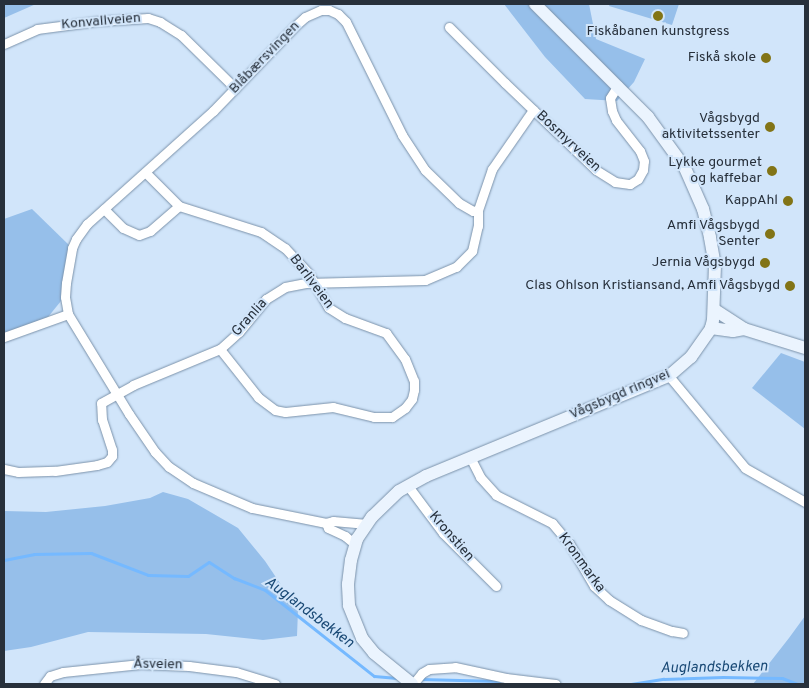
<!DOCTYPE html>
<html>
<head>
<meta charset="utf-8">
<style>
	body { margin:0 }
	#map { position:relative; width:809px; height:688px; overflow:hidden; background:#d1e5fa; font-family:Overpass,sans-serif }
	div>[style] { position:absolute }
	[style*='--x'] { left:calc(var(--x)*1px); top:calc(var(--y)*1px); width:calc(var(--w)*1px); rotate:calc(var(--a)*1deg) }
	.green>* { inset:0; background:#96bfea }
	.stream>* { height:3px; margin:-1.5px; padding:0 1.5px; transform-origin:1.5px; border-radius:1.5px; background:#75b9ff }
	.roads { filter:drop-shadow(0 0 1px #7b92aa) drop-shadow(0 0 1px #7b92aa) }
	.street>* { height:9px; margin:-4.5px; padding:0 4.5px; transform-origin:4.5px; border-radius:4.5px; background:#fff }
	.secondary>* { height:12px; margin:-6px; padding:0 6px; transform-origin:6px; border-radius:6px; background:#ebf4fe }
	.dots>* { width:14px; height:14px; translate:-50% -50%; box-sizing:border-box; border:2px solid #d1e5fa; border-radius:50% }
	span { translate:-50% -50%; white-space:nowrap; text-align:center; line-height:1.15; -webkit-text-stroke:4px #d1e5fa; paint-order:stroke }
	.street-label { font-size:14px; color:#27303b }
	.poi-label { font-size:14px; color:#27303b }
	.right { translate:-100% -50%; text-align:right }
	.water-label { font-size:15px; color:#194975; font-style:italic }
	.frame { position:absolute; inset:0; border:5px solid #27303b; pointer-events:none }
</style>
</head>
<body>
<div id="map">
	<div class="green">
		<i style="clip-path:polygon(4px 4px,36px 4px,4px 18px)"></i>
		<i style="clip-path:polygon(504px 4px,589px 4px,596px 39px,645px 59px,634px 82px,617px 101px,585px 99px,545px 57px)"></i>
		<i style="clip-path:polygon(610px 4px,679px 4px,672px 25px,609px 6px)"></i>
		<i style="clip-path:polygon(32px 209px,71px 247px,65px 296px,40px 327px,4px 341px,4px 219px)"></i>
		<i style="clip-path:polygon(781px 353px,805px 362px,805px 429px,752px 388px)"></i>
		<i style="clip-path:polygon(163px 492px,188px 499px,238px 528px,265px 561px,298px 610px,297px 636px,263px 640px,206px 634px,88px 632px,31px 647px,4px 651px,4px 511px,46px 512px,105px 506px,150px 498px)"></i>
		<i style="clip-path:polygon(805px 616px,805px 684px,753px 684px,789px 638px)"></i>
	</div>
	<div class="stream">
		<i style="--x:4;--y:560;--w:31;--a:-11"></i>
		<i style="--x:34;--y:554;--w:57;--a:-1"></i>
		<i style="--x:91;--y:553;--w:61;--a:21.1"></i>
		<i style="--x:148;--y:575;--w:40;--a:1.4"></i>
		<i style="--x:188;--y:576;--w:25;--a:-34"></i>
		<i style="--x:209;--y:562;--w:30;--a:33"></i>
		<i style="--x:234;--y:578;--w:33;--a:21"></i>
		<i style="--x:265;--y:590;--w:139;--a:38.3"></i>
		<i style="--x:374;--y:676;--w:23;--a:5"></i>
		<i style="--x:420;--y:679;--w:79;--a:1.5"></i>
		<i style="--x:631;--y:684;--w:33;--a:-9"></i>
		<i style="--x:664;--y:679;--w:59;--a:-1.9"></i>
		<i style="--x:723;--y:677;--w:59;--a:1"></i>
		<i style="--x:782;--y:678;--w:17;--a:21"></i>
	</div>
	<div class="roads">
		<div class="street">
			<i style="--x:449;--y:27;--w:79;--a:45"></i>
			<i style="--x:505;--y:83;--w:126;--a:43.7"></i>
			<i style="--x:596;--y:170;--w:22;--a:32"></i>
			<i style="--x:615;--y:182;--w:15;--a:8"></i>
			<i style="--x:630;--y:184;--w:9;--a:-32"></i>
			<i style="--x:638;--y:179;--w:10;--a:-61"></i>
			<i style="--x:643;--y:170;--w:9;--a:-84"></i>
			<i style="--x:644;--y:161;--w:11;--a:-112"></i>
			<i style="--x:640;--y:151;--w:39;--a:-128"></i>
			<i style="--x:616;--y:120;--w:10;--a:-114"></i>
			<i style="--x:612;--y:111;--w:13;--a:-99"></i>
			<i style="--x:610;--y:98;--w:15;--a:-58"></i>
			<i style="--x:4;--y:44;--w:36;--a:-24"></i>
			<i style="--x:37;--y:29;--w:63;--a:-7.4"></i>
			<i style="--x:99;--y:21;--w:49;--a:-3.5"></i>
			<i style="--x:148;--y:18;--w:13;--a:18"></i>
			<i style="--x:160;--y:22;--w:25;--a:32"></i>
			<i style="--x:181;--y:35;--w:76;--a:44.5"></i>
			<i style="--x:146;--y:173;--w:47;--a:45"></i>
			<i style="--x:179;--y:206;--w:86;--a:17.6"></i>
			<i style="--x:261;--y:232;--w:29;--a:34"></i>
			<i style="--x:285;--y:248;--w:35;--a:47"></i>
			<i style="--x:309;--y:274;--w:39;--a:60"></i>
			<i style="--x:329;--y:308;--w:19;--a:32"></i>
			<i style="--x:345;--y:318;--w:44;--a:20.1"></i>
			<i style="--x:386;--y:333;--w:32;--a:54"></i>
			<i style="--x:405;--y:359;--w:24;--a:68"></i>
			<i style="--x:414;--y:381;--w:9;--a:90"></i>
			<i style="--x:414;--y:390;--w:9;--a:103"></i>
			<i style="--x:412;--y:399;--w:11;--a:128"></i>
			<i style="--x:405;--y:408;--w:16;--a:145"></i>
			<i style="--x:392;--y:417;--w:18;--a:180"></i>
			<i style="--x:374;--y:417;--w:42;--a:-166.3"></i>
			<i style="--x:333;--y:407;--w:48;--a:174.1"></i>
			<i style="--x:285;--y:412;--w:10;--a:-169"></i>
			<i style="--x:275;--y:410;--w:21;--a:-143"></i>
			<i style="--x:258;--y:397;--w:61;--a:-128.4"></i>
			<i style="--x:104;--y:209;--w:27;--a:45"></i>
			<i style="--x:123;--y:228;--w:17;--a:24"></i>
			<i style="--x:139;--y:235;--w:12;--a:-20"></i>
			<i style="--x:150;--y:231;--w:38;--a:-41"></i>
			<i style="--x:4;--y:337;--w:68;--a:-19.8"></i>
			<i style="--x:669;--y:376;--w:119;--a:50.4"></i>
			<i style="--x:745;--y:468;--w:69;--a:29.5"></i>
			<i style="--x:470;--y:457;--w:22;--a:63"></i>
			<i style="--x:480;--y:477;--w:24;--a:48"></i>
			<i style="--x:496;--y:495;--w:63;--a:26.6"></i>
			<i style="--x:552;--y:523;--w:26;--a:50"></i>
			<i style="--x:569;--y:543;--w:50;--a:59.8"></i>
			<i style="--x:594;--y:586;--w:21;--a:43"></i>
			<i style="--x:609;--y:600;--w:38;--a:32"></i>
			<i style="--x:641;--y:620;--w:33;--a:20"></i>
			<i style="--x:672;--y:631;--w:11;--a:10"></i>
			<i style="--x:4;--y:469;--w:14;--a:12"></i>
			<i style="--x:18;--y:472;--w:37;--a:-2"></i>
			<i style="--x:55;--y:471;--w:42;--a:-8.1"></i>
			<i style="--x:97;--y:465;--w:10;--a:-17"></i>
			<i style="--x:107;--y:462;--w:8;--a:-50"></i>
			<i style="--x:112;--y:456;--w:6;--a:-90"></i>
			<i style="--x:112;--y:450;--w:32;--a:-108"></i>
			<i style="--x:102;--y:420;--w:17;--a:-93"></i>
			<i style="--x:101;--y:403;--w:37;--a:-29"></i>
			<i style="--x:133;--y:385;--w:94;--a:-22.5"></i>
			<i style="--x:220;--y:349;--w:25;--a:-42"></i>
			<i style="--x:239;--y:332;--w:43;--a:-50.7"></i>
			<i style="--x:266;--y:299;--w:22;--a:-32"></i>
			<i style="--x:285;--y:287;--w:21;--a:-11"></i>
			<i style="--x:306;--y:283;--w:119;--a:-1.4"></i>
			<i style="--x:425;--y:280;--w:34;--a:-23"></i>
			<i style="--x:456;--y:267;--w:23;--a:-45"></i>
			<i style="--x:472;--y:251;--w:26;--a:-77"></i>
			<i style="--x:478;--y:226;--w:16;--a:-90"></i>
			<i style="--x:478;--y:210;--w:43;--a:-71.1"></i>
			<i style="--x:492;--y:169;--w:72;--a:-55.2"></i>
			<i style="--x:408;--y:486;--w:59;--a:53.3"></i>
			<i style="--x:443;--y:533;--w:75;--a:45"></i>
			<i style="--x:326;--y:523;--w:5;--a:68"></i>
			<i style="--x:328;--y:528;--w:19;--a:25"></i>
			<i style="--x:345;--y:536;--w:13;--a:39"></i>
			<i style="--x:367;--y:524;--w:34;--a:-175"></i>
			<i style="--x:333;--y:521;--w:7;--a:164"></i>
			<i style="--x:326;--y:523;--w:76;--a:-168.5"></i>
			<i style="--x:252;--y:508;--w:64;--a:-157"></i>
			<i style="--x:193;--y:483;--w:29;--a:-146"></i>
			<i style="--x:169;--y:467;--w:21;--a:-133"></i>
			<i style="--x:155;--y:452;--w:46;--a:-124.4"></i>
			<i style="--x:129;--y:414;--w:117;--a:-121.4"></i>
			<i style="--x:68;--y:314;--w:17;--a:-100"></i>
			<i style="--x:65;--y:297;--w:14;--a:-86"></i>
			<i style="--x:66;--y:283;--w:36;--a:-80"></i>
			<i style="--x:72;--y:248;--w:10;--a:-66"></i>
			<i style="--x:76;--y:239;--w:19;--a:-54"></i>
			<i style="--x:87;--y:224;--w:169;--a:-41.9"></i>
			<i style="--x:213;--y:111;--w:118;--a:-46"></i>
			<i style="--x:295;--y:26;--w:13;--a:-42"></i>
			<i style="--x:305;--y:17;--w:17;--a:-24"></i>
			<i style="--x:321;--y:10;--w:8;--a:0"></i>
			<i style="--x:329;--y:10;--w:10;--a:24"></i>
			<i style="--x:338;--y:14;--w:11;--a:45"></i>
			<i style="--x:346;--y:22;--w:126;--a:63.6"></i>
			<i style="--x:402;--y:135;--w:42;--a:56.7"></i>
			<i style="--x:425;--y:170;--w:47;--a:44.1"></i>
			<i style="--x:459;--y:203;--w:16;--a:30"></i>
			<i style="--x:473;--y:211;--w:5;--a:-11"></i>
			<i style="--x:44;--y:684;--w:10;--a:-53"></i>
			<i style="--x:50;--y:676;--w:14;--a:-17"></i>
			<i style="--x:63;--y:672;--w:78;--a:-5.9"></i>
			<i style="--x:141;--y:664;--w:48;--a:2.4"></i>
			<i style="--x:189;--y:666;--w:47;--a:7.3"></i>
			<i style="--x:236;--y:672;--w:41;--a:17.1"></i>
			<i style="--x:413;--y:684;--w:14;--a:-51"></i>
			<i style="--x:422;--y:673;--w:8;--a:-30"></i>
			<i style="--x:429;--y:669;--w:26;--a:-4"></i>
			<i style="--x:455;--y:667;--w:52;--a:12.2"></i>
			<i style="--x:506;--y:678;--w:50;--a:6.8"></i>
		</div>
		<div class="secondary">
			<i style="--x:715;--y:310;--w:35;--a:33"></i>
			<i style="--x:744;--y:329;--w:64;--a:17.3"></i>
			<i style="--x:711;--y:328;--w:22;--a:8"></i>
			<i style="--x:733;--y:331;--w:11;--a:-10"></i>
			<i style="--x:412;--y:684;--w:49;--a:-140.8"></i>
			<i style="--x:374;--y:653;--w:19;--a:-129"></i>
			<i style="--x:362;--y:638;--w:35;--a:-112"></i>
			<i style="--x:349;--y:605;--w:21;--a:-93"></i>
			<i style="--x:348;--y:584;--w:24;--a:-83"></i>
			<i style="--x:351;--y:560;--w:22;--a:-74"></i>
			<i style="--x:357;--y:539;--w:27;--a:-56"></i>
			<i style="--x:372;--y:517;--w:37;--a:-44"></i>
			<i style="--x:399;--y:491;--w:31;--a:-29"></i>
			<i style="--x:426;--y:476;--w:263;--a:-22.4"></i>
			<i style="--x:669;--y:376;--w:29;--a:-41"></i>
			<i style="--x:691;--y:357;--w:35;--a:-55"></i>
			<i style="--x:711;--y:328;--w:8;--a:-76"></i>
			<i style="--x:713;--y:320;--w:54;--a:-87.9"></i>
			<i style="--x:715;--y:266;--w:29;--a:-100"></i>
			<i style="--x:710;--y:237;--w:29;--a:-104"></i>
			<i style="--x:703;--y:209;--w:45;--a:-113.7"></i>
			<i style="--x:685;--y:168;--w:63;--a:-126"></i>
			<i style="--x:648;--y:117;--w:160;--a:-135"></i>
		</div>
	</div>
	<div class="dots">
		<i style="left:658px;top:16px;background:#827416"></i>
		<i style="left:766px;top:58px;background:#827416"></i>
		<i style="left:770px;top:127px;background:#827416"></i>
		<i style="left:772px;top:171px;background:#827416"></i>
		<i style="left:788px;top:201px;background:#827416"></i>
		<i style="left:770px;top:234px;background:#827416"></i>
		<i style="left:765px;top:263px;background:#827416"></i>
		<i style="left:790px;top:286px;background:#827416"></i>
	</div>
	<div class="street-label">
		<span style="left:101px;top:22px;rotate:-5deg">Konvallveien</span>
		<span style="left:265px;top:58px;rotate:-46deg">Blåbærsvingen</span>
		<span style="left:568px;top:142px;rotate:43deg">Bosmyrveien</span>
		<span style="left:311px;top:282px;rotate:53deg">Barliveien</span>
		<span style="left:250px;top:318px;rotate:-48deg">Granlia</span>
		<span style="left:620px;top:395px;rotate:-23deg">Vågsbygd ringvei</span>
		<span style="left:451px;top:537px;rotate:49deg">Kronstien</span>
		<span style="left:581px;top:563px;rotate:54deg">Kronmarka</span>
		<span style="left:158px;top:665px;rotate:1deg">Åsveien</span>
	</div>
	<div class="poi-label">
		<span style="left:658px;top:32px">Fiskåbanen kunstgress</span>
		<span class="right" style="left:756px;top:58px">Fiskå skole</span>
		<span class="right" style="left:760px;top:127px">Vågsbygd<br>aktivitetssenter</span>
		<span class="right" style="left:762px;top:171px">Lykke gourmet<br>og kaffebar</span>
		<span class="right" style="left:778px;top:201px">KappAhl</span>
		<span class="right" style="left:760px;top:234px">Amfi Vågsbygd<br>Senter</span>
		<span class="right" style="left:755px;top:263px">Jernia Vågsbygd</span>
		<span class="right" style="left:780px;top:286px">Clas Ohlson Kristiansand, Amfi Vågsbygd</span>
	</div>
	<div class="water-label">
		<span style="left:309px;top:613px;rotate:37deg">Auglandsbekken</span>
		<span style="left:714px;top:668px;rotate:-1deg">Auglandsbekken</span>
	</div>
	<div class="frame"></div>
</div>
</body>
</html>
